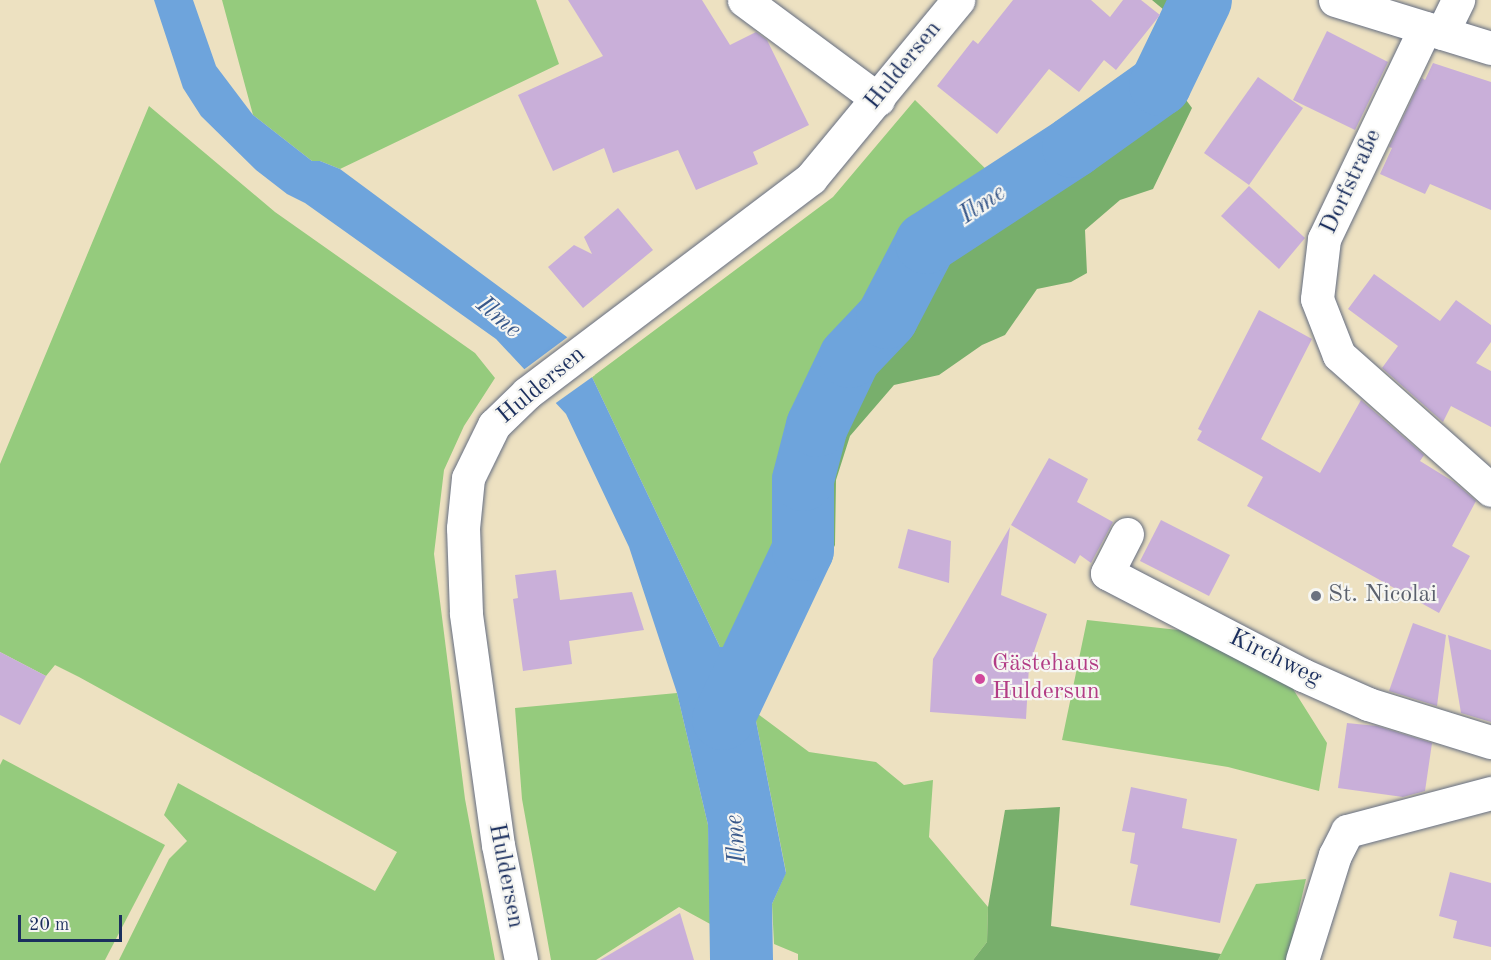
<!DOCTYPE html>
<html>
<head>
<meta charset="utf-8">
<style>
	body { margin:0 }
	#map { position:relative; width:1491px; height:960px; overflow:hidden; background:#ede1c1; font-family:"Old Standard TT",serif }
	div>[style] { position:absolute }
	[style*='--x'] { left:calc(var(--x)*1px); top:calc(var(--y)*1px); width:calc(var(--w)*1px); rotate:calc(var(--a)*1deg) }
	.green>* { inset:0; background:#95cb7d }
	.forest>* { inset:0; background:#78af6c }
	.water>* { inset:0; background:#6ea4dc }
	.pier>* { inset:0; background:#ede1c1 }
	.river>* { height:62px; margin:-31px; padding:0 31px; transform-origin:31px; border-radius:31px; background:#6ea4dc }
	.building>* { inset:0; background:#c9afd9 }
	.roads { filter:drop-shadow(0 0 2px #646d81) drop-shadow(0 0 2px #646d81) }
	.minor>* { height:33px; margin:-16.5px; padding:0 16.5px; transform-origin:16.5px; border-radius:16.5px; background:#fff }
	.tertiary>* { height:33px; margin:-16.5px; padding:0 16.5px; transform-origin:16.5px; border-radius:16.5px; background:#fff }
	.dots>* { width:16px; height:16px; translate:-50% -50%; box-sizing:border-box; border:3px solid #f6f6f2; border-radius:50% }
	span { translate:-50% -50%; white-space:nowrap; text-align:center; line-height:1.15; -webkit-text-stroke:4.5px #f6f6f2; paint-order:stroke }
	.street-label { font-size:24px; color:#1b2f5e }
	.worship-label { font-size:24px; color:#5b616d }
	.left { translate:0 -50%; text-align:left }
	.hotel-label { font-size:24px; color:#b23c85 }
	.water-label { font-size:26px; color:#38588a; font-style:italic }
	.scale { position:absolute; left:18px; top:915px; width:104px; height:27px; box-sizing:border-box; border:3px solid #1b2f5e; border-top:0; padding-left:8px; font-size:18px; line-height:21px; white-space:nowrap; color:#1b2f5e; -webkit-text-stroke:4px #f6f6f2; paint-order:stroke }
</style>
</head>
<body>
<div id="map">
	<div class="green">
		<i style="clip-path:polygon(222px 0,536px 0,559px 64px,340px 169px,320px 161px,312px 161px,253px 115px)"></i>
		<i style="clip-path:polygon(915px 100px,992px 175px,920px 233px,832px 359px,788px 486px,788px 516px,780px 558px,731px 647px,720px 647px,592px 377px,833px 197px)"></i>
		<i style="clip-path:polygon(149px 106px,275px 212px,475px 353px,495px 378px,464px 426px,444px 470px,434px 554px,465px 799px,495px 960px,119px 960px,169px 859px,187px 841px,164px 815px,178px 783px,375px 891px,397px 852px,79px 677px,55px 665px,46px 676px,0 652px,0 464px)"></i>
		<i style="clip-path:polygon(1087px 620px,1206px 633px,1288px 681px,1327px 743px,1319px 791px,1228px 767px,1062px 740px)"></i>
		<i style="clip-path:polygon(677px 693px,708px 825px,712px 925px,679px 907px,596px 960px,551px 960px,522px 799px,515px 708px)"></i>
		<i style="clip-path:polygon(754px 711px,809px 752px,876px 762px,904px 785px,933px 780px,929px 837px,988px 907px,987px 942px,973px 960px,798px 960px,798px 954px,774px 944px,772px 904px,786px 872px)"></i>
		<i style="clip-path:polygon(3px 759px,165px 845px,105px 960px,0 960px,0 765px)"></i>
		<i style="clip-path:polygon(1306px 879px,1287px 960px,1218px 960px,1256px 884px)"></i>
	</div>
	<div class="forest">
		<i style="clip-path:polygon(1152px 0,1227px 0,1208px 36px,1172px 81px,1192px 108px,1153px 189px,1120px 200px,1085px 230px,1087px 273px,1071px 282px,1037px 289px,1005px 335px,982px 345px,939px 375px,894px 385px,850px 436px,836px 480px,835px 545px,754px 711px,731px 647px,780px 558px,788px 516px,788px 486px,796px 438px,832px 359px,920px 233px,992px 175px,1028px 156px,1138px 72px,1165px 37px,1170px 15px)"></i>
		<i style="clip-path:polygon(1060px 807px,1051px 926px,1221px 954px,1218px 960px,973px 960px,987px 942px,988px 907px,1005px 810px)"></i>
	</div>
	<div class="water">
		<i style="clip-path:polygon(154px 0,193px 0,216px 66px,253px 115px,312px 161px,320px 161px,340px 169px,567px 337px,592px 377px,720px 647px,731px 647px,754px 711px,786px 873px,772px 904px,773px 960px,710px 960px,708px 825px,677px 693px,629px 547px,566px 414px,496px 339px,305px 203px,287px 194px,256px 170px,201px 116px,183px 88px)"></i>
	</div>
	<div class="pier">
		<i style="clip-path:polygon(569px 336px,595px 375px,553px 405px,522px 371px)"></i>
	</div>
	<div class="river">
		<i style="--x:723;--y:719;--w:187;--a:-64.7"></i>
		<i style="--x:803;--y:550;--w:70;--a:-90"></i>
		<i style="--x:803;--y:480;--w:56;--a:-75.5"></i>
		<i style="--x:817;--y:426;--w:76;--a:-64.4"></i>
		<i style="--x:850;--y:357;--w:54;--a:-46.5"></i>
		<i style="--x:887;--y:318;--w:85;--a:-62.5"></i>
		<i style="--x:926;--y:243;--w:176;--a:-33.1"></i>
		<i style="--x:1073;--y:147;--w:107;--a:-35.5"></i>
		<i style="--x:1160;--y:85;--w:94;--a:-64.2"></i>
	</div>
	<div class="building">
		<i style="clip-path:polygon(568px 0,702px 0,730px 45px,756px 32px,767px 40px,809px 125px,753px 152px,758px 164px,696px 190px,678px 150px,613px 173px,604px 148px,553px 171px,518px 95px,603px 56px)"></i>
		<i style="clip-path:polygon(1013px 0,1091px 0,1110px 17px,1123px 0,1141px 0,1160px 15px,1116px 70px,1104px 60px,1079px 92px,1049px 69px,997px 134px,937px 86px,973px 40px,978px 44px)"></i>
		<i style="clip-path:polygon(1327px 31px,1388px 62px,1355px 130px,1293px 100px)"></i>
		<i style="clip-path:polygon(1433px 63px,1491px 82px,1491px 210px,1430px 184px,1425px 194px,1380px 174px,1392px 148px,1389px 147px,1422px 78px,1425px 80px)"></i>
		<i style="clip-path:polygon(1258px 77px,1303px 108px,1249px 185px,1204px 153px)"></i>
		<i style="clip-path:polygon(1249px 186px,1305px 238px,1279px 269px,1221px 216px)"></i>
		<i style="clip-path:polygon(618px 208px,653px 250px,583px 308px,548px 267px,574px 245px,592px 254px,584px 237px)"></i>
		<i style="clip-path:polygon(1374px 274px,1440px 321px,1456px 300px,1491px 325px,1491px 342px,1476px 363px,1491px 371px,1491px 427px,1451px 406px,1443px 422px,1382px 368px,1398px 346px,1348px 309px)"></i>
		<i style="clip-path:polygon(1259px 310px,1312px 339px,1261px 439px,1320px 473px,1361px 400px,1424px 455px,1420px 461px,1454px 482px,1476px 501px,1452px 546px,1470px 556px,1439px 613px,1247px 506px,1263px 477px,1197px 440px,1202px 431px,1198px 429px)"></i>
		<i style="clip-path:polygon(1049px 458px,1088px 479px,1077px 502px,1113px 522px,1091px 563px,1080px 555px,1075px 564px,1011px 525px)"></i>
		<i style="clip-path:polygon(1161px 520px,1230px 555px,1209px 596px,1140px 561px)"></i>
		<i style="clip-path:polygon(1010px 527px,1001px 595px,1047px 614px,1029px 666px,1026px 719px,930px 712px,933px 659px)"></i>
		<i style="clip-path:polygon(908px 529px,951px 541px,949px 583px,898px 568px)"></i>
		<i style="clip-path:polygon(556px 570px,560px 600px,632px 592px,644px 630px,569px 641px,572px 664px,523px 671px,513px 599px,518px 598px,515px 575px)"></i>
		<i style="clip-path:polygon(1413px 623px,1446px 635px,1437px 706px,1389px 691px)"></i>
		<i style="clip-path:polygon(1448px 635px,1491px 650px,1491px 722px,1461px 713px)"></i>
		<i style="clip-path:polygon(0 652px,46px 676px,20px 725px,0 715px)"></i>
		<i style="clip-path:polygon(1347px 723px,1377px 726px,1432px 743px,1425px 791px,1403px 797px,1338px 788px)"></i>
		<i style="clip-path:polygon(1131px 787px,1187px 799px,1182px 828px,1237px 839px,1220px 923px,1130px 905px,1138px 865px,1130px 863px,1135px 833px,1122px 831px)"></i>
		<i style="clip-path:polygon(1450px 872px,1491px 883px,1491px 947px,1453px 938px,1457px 921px,1439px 916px)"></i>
		<i style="clip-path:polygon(680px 913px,694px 960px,600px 960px)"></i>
	</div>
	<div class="roads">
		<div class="minor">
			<i style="--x:744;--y:0;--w:167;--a:36.5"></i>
			<i style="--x:1425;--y:28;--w:234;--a:115.6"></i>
			<i style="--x:1324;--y:239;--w:60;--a:96.7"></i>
			<i style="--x:1317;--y:299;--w:60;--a:68.6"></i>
			<i style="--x:1339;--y:355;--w:203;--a:41.6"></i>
			<i style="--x:1442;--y:33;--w:37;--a:-64"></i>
			<i style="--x:1127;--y:534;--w:44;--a:117.1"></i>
			<i style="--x:1107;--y:573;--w:221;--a:27.5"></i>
			<i style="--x:1303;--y:675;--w:71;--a:24"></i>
			<i style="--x:1368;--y:704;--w:129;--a:17.2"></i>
			<i style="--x:1302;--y:960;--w:110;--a:-72.6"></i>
			<i style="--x:1335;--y:855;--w:27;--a:-63"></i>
			<i style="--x:1347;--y:831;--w:149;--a:-14.8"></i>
		</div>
		<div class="tertiary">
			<i style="--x:1335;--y:0;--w:163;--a:17.1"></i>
			<i style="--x:521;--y:960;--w:117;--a:-101.3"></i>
			<i style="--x:498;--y:845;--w:234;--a:-97.9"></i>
			<i style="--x:466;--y:613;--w:85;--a:-92"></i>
			<i style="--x:463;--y:528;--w:50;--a:-84.3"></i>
			<i style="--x:468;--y:478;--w:59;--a:-63.9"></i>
			<i style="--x:494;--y:425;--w:46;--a:-44.1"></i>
			<i style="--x:527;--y:393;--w:356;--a:-37.1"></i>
			<i style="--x:811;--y:178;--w:231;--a:-50.4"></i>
		</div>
	</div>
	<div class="dots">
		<i style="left:1316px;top:596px;background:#6b7280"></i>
		<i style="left:980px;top:679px;background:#d1479c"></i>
	</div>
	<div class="street-label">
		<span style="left:904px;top:66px;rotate:-51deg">Huldersen</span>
		<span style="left:1352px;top:182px;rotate:-65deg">Dorfstraße</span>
		<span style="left:542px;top:386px;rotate:-40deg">Huldersen</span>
		<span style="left:1275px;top:659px;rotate:26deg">Kirchweg</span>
		<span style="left:505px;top:876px;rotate:79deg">Huldersen</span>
	</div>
	<div class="worship-label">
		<span class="left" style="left:1328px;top:596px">St. Nicolai</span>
	</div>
	<div class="hotel-label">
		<span class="left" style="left:992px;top:679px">Gästehaus<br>Huldersun</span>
	</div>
	<div class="water-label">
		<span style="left:983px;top:205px;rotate:-34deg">Ilme</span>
		<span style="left:498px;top:318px;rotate:40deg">Ilme</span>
		<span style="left:737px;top:839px;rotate:-95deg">Ilme</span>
	</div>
	<div class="scale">20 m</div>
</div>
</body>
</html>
